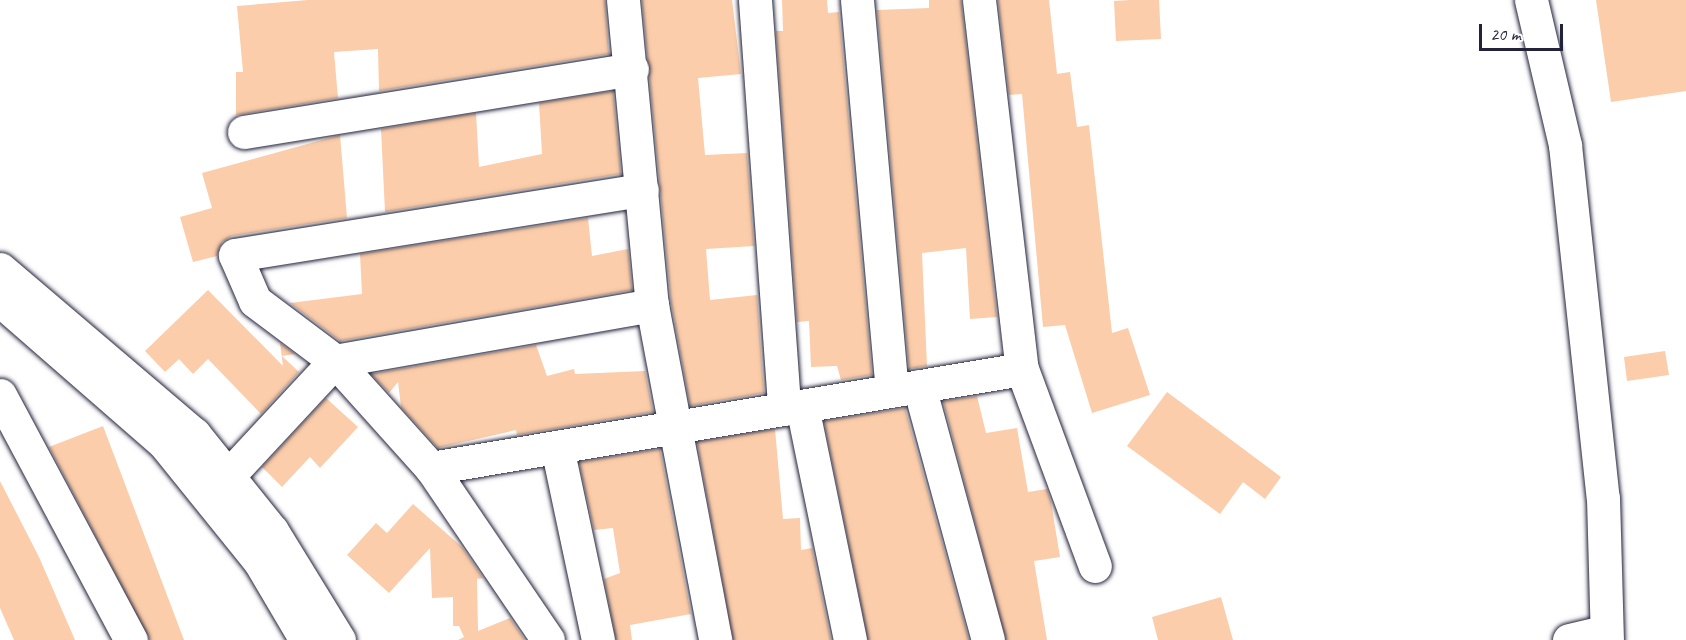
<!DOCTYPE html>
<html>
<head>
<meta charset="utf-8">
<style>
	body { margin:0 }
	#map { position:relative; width:1686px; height:640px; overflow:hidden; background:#fff; font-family:Caveat,sans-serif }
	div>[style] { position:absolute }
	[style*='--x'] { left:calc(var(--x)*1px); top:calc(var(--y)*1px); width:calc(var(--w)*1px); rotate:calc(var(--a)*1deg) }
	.building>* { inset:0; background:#fbcdaa }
	.roads { filter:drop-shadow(0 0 2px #22223b) drop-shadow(0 0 2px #22223b) }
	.street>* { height:33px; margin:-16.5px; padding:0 16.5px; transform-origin:16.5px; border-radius:16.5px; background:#fff }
	.secondary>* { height:33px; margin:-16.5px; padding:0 16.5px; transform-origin:16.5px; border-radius:16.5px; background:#fff }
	span { translate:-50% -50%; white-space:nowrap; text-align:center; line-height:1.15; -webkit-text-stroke:5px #fff; paint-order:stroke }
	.scale { position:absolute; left:1479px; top:24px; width:84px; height:27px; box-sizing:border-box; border:3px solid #22223b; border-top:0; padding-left:8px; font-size:18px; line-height:21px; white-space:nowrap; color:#22223b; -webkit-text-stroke:4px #fff; paint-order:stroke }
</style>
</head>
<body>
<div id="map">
	<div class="building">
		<i style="clip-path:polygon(308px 0,605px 0,609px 54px,379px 91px,378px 49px,334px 52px,338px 98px,236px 115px,236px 72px,243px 72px,237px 6px)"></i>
		<i style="clip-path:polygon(642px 0,732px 0,741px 74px,698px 78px,705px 155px,747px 153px,754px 246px,706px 249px,710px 300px,757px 295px,764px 393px,690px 406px,671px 302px)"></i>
		<i style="clip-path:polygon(782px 0,827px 0,828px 13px,839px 12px,872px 375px,841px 380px,837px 366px,811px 367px,809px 321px,797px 322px,776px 31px,783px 31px)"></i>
		<i style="clip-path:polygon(929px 0,961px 0,997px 317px,970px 319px,966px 248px,922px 253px,927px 366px,909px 369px,877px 10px,929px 8px)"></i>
		<i style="clip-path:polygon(998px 0,1049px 0,1057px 74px,1070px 72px,1077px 127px,1089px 125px,1112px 333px,1128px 328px,1150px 395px,1092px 413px,1065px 325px,1043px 327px,1022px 94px,1009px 95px)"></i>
		<i style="clip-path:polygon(1130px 0,1159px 0,1161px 39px,1116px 41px,1114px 1px)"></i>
		<i style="clip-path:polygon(1596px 0,1686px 0,1686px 91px,1611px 102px)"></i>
		<i style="clip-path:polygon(613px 91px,621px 174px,385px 212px,381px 129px,476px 113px,479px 167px,542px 154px,539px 103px)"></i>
		<i style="clip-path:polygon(340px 135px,347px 218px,232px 236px,222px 242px,217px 256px,193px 262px,180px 217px,212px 208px,202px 173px)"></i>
		<i style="clip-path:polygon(588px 218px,592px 256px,628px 249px,632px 290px,340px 341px,290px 303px,362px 294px,360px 254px)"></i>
		<i style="clip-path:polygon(208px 290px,283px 366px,280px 343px,295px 354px,282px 356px,299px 372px,261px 414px,208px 359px,193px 374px,179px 359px,165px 372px,145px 351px)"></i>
		<i style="clip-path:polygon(536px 345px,547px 376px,574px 369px,575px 374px,645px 371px,653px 412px,517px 435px,516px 430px,438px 448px,401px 407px,398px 382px,389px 393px,371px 374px)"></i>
		<i style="clip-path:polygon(1665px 351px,1669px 375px,1627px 381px,1624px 357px)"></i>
		<i style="clip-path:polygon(1167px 392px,1281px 477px,1265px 499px,1243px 482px,1220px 514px,1127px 446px)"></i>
		<i style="clip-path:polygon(977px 396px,986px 433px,1017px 428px,1028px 492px,1047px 489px,1051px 502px,1060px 557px,1034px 561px,1047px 640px,1006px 640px,943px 401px)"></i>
		<i style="clip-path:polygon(326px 398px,358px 427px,320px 468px,310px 457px,282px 487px,262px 467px)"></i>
		<i style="clip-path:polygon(905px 408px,969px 640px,868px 640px,824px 421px)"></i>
		<i style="clip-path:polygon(103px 426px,184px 640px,150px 640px,49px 447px)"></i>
		<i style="clip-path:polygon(775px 429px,783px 519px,800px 518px,801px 550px,812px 548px,831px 640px,733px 640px,697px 442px)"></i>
		<i style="clip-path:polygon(660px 449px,691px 614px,630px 625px,632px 640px,616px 640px,604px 579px,620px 573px,613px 528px,594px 530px,579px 462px)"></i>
		<i style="clip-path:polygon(0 481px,39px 557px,75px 640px,14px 640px,0 608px)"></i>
		<i style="clip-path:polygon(413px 504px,462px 547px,483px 578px,477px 579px,478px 631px,510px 618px,525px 640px,458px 640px,464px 637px,459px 626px,453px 626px,453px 597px,432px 598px,430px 548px,389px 593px,347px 555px,376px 523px,387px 533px)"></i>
		<i style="clip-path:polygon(1221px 597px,1233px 640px,1158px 640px,1152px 617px)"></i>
	</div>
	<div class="roads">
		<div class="street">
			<i style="--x:623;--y:0;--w:306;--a:84.6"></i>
			<i style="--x:652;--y:305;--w:341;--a:79.3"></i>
			<i style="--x:755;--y:0;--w:410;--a:85.9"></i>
			<i style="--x:857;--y:0;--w:392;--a:84.9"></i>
			<i style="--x:979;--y:0;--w:371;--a:83.4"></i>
			<i style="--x:1022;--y:369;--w:210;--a:69.7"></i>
			<i style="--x:1531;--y:0;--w:149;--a:76.8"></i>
			<i style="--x:1565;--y:145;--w:355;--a:83.9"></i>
			<i style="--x:1603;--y:498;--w:142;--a:88.4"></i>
			<i style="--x:244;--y:132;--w:393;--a:-9.2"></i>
			<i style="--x:919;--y:386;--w:263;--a:74.8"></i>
			<i style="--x:0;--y:395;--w:278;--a:61.9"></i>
			<i style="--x:802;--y:406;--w:239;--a:78.4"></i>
			<i style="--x:557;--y:447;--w:197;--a:78"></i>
			<i style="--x:431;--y:468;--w:599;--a:-9.51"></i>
			<i style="--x:230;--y:474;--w:154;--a:-47.1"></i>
			<i style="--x:335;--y:361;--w:322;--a:-10"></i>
			<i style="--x:548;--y:640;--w:208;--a:-124.2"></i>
			<i style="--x:431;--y:468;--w:144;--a:-131.9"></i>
			<i style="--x:335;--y:361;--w:100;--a:-143.1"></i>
			<i style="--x:255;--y:301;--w:50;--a:-113.5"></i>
			<i style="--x:235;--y:255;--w:412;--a:-9.1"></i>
			<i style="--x:1569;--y:640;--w:37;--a:-13"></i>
		</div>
		<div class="secondary">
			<i style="--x:0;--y:269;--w:255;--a:40.4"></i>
			<i style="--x:194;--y:434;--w:124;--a:51.2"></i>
			<i style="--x:272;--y:531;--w:128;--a:58.4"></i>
			<i style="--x:0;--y:300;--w:218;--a:41.1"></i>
			<i style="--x:164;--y:443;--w:153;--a:51.1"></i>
			<i style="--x:260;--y:562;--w:91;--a:59.5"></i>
		</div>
	</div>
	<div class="scale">20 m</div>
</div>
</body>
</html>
